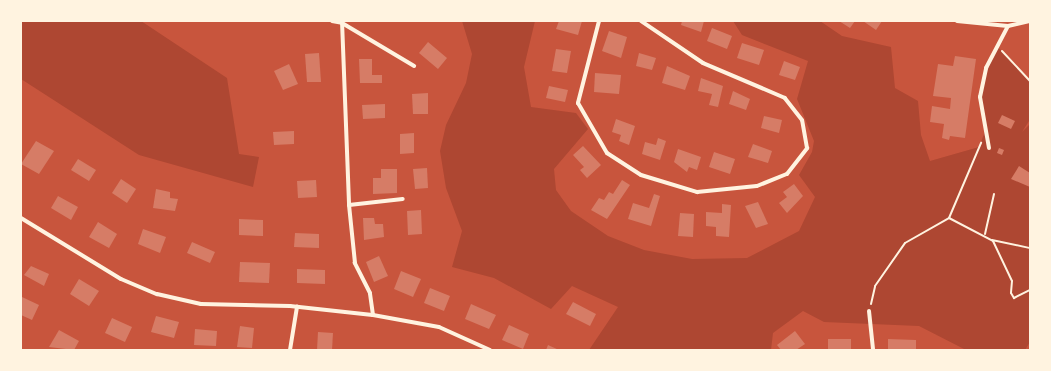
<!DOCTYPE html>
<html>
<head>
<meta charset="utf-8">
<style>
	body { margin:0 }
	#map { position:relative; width:1051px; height:371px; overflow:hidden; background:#c8553d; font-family:"Golos Text",sans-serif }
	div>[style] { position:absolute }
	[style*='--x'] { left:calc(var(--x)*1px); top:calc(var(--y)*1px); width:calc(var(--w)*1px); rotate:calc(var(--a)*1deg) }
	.green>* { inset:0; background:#ae4732 }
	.building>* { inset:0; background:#d67c66 }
	.path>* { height:2px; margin:-1px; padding:0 1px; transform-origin:1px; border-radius:1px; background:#fff3e0 }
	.minor>* { height:4px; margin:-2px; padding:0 2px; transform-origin:2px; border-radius:2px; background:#fff3e0 }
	span { translate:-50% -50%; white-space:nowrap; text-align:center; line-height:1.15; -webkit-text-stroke:3.5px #fff3e0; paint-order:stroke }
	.frame { position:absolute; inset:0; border:22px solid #fff3e0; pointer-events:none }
</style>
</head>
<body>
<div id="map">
	<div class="green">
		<i style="clip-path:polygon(22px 21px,141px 21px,227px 78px,239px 154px,259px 157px,253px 187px,139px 155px,21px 79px)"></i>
		<i style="clip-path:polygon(462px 21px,535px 21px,524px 67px,531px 107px,576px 113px,588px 129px,554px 169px,556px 190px,571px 211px,608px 236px,644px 250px,692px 259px,747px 258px,799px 231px,815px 197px,799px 175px,812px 152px,814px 141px,797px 99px,808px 61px,742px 35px,733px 21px,820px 21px,842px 36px,891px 47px,895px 88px,918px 101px,921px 135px,930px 161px,979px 147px,986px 129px,980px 97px,986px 68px,997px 46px,1030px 81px,1029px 121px,1022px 132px,1030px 124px,1030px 342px,1025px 350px,966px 350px,919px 326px,824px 322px,803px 311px,773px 333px,771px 350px,589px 350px,618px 307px,572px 286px,551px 309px,494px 278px,452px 267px,462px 231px,446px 188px,440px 151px,446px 125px,466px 83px,472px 54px)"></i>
	</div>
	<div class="building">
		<i style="clip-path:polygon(559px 21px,582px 21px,578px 35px,556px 29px)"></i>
		<i style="clip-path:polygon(682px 21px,704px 21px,701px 32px,681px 25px)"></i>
		<i style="clip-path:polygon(839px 21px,855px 21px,850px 28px)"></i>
		<i style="clip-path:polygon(863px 21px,882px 21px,876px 30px)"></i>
		<i style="clip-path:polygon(712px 28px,732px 36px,727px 49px,707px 41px)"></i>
		<i style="clip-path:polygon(609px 31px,627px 37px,621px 58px,602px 51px)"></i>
		<i style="clip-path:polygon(428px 42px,447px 58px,438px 69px,419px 53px)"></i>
		<i style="clip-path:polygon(742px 43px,764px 50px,759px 65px,737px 58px)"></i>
		<i style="clip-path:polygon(556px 49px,571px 51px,567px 73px,552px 71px)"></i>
		<i style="clip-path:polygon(319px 53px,321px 82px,307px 82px,305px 54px)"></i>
		<i style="clip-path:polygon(639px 53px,656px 58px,652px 70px,636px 66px)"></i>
		<i style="clip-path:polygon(955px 56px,976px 59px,965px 138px,950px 136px,949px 140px,942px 138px,944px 124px,930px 122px,932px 106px,950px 109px,951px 98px,933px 96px,938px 64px,953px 66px)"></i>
		<i style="clip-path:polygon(359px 59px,372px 59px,372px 75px,382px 75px,382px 83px,360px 83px)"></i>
		<i style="clip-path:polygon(784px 61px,800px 67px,795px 80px,779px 75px)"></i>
		<i style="clip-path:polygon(289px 64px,298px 84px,283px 90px,274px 71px)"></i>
		<i style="clip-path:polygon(667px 66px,690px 76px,685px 90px,662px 83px)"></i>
		<i style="clip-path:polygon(595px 73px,621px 75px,619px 94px,594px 92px)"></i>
		<i style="clip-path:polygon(701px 78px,723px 86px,718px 107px,709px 105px,712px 94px,698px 91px)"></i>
		<i style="clip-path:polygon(549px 86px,568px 90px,565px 102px,546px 98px)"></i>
		<i style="clip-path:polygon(733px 91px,750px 99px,746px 110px,729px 104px)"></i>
		<i style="clip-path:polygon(428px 93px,428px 114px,413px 114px,412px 94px)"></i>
		<i style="clip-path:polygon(385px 104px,385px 118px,363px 119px,362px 105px)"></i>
		<i style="clip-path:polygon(1002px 115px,1015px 121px,1011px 129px,998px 123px)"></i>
		<i style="clip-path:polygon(764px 116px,782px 120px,779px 133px,761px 128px)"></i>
		<i style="clip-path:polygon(616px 119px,635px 126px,629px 145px,619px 141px,621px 135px,612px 132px)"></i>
		<i style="clip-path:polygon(294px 131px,294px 144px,274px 145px,273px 132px)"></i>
		<i style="clip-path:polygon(414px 133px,414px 153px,400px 154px,400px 134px)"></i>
		<i style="clip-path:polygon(658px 138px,666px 141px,660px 160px,642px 154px,645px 142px,656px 145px)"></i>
		<i style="clip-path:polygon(36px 141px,54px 151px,39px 174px,21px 164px)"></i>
		<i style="clip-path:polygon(753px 144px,772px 151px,768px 163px,748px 157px)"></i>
		<i style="clip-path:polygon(583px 146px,601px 165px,587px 178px,580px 170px,584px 167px,573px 155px)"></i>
		<i style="clip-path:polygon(999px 148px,1004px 150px,1002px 155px,997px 153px)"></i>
		<i style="clip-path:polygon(678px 149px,701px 157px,697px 170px,689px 167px,687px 172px,674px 162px)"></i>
		<i style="clip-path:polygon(714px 152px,735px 159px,730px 174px,709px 167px)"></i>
		<i style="clip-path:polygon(78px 159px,96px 170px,89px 181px,71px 170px)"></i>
		<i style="clip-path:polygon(1019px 166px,1030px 173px,1030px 187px,1011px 179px)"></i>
		<i style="clip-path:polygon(427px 168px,428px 188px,415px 189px,413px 169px)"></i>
		<i style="clip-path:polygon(381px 169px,397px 169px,397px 193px,373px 194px,373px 178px,381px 178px)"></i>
		<i style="clip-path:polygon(121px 179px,136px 189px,127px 203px,112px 193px)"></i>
		<i style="clip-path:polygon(316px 180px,317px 197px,298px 198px,297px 181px)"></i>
		<i style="clip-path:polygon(622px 180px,630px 185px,607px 219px,591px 210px,599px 198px,604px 200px,609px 192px,613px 194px)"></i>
		<i style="clip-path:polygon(794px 184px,803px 196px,787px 213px,779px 203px,787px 197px,783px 192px)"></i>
		<i style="clip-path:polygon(156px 189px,170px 192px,170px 198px,178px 199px,175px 211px,153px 208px)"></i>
		<i style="clip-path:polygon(654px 194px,660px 196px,651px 226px,628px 219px,633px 203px,649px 208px)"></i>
		<i style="clip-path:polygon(58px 196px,78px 207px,71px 220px,51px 208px)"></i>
		<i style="clip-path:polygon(758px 202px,768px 224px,756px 228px,745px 206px)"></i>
		<i style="clip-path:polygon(722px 204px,731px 205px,729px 237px,716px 236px,716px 227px,706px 226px,706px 212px,722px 213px)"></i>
		<i style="clip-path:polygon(421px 210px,422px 234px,408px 235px,407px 211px)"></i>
		<i style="clip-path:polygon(680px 213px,694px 214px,693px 237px,678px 236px)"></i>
		<i style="clip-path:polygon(363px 218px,374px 218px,375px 224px,383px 224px,384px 237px,364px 240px)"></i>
		<i style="clip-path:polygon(239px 219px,263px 220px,263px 236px,239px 235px)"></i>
		<i style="clip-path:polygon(98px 222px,117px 234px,109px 248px,89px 237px)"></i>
		<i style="clip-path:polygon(143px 229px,166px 237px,160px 253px,138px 244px)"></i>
		<i style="clip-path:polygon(295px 233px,319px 234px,319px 248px,294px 247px)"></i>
		<i style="clip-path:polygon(192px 242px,215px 252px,210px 263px,187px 253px)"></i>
		<i style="clip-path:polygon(379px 256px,388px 276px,374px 282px,366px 262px)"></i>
		<i style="clip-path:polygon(240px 262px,270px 263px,269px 283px,239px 282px)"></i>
		<i style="clip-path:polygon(31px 266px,49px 274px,44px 286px,24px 275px)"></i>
		<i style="clip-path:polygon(297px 269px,325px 270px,325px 284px,297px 283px)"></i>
		<i style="clip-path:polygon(401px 271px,421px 279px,413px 297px,394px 289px)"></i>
		<i style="clip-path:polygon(79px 279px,99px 291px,89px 306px,70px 294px)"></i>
		<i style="clip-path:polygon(430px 288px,450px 296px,444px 311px,424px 303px)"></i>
		<i style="clip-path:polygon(22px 297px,39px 305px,32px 320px,21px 315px)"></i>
		<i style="clip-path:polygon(573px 302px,596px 314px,590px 326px,566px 314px)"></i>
		<i style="clip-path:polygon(471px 304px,496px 315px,489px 329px,465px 319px)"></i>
		<i style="clip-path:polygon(156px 316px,179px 322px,174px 338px,151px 332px)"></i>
		<i style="clip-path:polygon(112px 318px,132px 327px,125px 342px,105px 333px)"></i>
		<i style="clip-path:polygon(509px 325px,529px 334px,523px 349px,502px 340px)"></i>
		<i style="clip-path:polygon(240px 326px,254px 328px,252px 348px,237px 347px)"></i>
		<i style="clip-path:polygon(195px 329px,217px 331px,216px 346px,194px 345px)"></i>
		<i style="clip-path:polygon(59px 330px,79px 341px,74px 350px,49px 347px)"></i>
		<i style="clip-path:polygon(795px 331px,805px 344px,796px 350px,781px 350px,777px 345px)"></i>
		<i style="clip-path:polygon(318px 332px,333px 333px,332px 350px,317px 350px)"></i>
		<i style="clip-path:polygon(828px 339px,851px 339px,851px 350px,828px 350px)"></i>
		<i style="clip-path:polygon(888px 339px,916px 340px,916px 350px,888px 350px)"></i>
		<i style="clip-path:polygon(548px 345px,559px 350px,546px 350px)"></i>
	</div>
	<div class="path">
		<i style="--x:1002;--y:51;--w:41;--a:47"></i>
		<i style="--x:1030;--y:107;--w:16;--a:90"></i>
		<i style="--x:949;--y:218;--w:50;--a:27.6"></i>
		<i style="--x:993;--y:241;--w:44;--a:64.6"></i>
		<i style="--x:1012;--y:281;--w:12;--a:95"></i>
		<i style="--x:1011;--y:293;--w:6;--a:59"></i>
		<i style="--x:1014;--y:298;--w:18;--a:-27"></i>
		<i style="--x:985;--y:234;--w:41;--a:-77.3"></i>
		<i style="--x:992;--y:240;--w:39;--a:12"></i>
		<i style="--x:871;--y:304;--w:18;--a:-77"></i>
		<i style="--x:875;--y:286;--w:52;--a:-55.1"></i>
		<i style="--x:905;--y:243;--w:51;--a:-29.6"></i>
		<i style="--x:949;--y:218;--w:82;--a:-66.9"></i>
	</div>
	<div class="minor">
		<i style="--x:332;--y:21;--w:10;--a:11"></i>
		<i style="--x:342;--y:23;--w:84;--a:30.8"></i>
		<i style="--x:342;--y:21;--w:184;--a:87.8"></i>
		<i style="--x:599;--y:21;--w:85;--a:104.4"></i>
		<i style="--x:578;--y:103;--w:58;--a:59.9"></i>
		<i style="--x:607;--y:153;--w:40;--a:32.9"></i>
		<i style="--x:641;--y:175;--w:59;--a:16.9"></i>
		<i style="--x:697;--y:192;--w:60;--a:-5.7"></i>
		<i style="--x:757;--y:186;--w:32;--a:-22"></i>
		<i style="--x:787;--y:174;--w:33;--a:-52"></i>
		<i style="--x:807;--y:148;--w:28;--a:-100"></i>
		<i style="--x:802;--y:120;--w:28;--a:-128"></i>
		<i style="--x:785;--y:98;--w:89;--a:-156.9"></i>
		<i style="--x:703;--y:63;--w:75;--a:-145.9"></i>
		<i style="--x:957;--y:21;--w:51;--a:5.6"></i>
		<i style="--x:1008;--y:26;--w:22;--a:-13"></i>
		<i style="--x:989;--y:148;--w:52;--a:-100"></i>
		<i style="--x:980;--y:97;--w:30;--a:-78"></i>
		<i style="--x:986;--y:68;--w:47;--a:-62.4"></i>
		<i style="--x:21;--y:218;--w:117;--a:31.4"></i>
		<i style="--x:121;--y:279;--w:39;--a:23"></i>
		<i style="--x:157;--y:294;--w:45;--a:12.8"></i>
		<i style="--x:201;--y:304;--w:89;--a:1.3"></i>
		<i style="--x:290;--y:306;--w:83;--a:6.2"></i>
		<i style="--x:373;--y:315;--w:67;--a:10.3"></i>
		<i style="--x:439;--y:327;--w:56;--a:24.3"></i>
		<i style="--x:869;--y:311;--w:39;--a:84"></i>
		<i style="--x:373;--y:315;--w:22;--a:-98"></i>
		<i style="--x:370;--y:293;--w:34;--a:-117"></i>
		<i style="--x:355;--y:263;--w:58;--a:-95.9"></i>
		<i style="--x:349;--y:205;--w:54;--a:-6.3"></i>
		<i style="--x:290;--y:350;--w:44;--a:-80.8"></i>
	</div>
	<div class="frame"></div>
</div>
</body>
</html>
